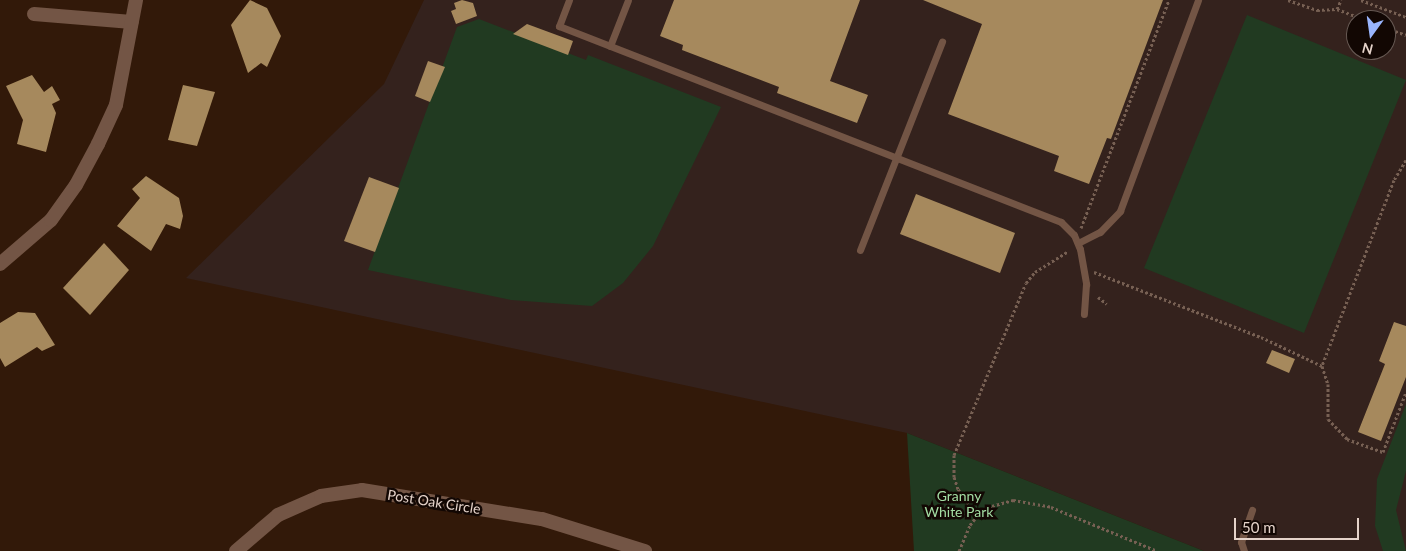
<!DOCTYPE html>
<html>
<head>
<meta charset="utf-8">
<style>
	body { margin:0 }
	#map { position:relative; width:1406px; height:551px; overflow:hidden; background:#321909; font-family:Lato,sans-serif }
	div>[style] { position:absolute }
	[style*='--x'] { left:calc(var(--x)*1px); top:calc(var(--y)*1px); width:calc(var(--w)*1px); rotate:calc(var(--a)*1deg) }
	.education>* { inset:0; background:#34221d }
	.green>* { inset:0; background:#213a21 }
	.building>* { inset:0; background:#a6895d }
	.path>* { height:3px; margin-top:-1.5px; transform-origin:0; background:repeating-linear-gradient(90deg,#776053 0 2.5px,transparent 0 5px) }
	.lane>* { height:7px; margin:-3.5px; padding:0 3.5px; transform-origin:3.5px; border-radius:3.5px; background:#735545 }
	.street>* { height:14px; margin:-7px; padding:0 7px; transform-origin:7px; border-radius:7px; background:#735545 }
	span { translate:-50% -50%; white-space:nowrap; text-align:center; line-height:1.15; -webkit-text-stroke:5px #120703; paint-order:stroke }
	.park-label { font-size:14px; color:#a3dda3 }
	.street-label { font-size:14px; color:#e5d3ca }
	.north { position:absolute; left:1346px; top:10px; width:50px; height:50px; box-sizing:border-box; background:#120703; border:1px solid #665953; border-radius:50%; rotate:194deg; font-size:14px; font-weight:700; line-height:20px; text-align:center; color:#e5d3ca }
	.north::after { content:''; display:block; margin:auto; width:18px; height:22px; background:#99b5fd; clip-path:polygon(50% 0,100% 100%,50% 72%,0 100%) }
	.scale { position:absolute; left:1234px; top:518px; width:125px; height:22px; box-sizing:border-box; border:2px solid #e5d3ca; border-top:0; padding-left:6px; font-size:15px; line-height:18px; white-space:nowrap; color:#e5d3ca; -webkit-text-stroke:4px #120703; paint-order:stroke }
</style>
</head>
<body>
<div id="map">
	<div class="education">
		<i style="clip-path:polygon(evenodd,424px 0,1406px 0,1406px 551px,1204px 551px,907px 433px,186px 278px,384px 84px,424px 0,1356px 20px,1386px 20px,1386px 50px,1356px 50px,1356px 20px)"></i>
	</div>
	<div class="green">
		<i style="clip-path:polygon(1247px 15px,1406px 80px,1304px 333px,1144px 268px)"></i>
		<i style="clip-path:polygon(479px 19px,586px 60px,588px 55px,721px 107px,653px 246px,623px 283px,592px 306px,511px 300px,368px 270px,457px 27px)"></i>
		<i style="clip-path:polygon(1406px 404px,1406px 471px,1396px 510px,1406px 551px,1383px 551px,1375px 526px,1377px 479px)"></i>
		<i style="clip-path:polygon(907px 433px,1204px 551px,914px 551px)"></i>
	</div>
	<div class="building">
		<i style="clip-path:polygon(250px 0,267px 8px,281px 36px,267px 67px,261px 63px,248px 73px,231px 25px)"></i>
		<i style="clip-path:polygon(462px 0,473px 3px,477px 16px,456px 24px,451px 11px,456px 9px,454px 3px)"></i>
		<i style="clip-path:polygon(674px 0,860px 0,830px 81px,868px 95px,857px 123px,777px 93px,779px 87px,682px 50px,683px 45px,660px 36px)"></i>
		<i style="clip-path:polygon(923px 0,1163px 0,1111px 139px,1107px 138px,1089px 184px,1054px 171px,1059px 156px,948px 114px,982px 24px)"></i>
		<i style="clip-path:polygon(527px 24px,573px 41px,568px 55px,513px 34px)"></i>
		<i style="clip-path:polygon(428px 61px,445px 67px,430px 102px,415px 96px)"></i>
		<i style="clip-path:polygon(32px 75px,44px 92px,52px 86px,60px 100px,52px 104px,56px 113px,46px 152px,17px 144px,23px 120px,6px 86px)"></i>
		<i style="clip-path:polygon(183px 85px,215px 92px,197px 146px,168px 140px)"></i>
		<i style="clip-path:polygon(146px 176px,179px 198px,183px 216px,180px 229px,166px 224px,151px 251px,117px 226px,140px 198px,132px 189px)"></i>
		<i style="clip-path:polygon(369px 177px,399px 188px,375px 252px,344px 241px)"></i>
		<i style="clip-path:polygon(916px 194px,1015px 233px,1000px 273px,900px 234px)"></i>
		<i style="clip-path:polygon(104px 243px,129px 270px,90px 315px,63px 288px)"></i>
		<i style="clip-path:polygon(18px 312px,35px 313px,55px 345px,42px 351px,37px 347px,5px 367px,0 358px,0 323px)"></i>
		<i style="clip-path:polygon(1394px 322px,1406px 326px,1406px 377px,1381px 441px,1358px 432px,1385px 364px,1379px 361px)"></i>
		<i style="clip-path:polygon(1272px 350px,1295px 359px,1289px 373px,1266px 363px)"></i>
	</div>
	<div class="path">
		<i style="--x:1288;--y:0;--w:31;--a:19"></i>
		<i style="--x:1317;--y:10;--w:20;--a:-3"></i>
		<i style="--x:1337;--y:9;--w:10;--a:-66"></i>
		<i style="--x:1361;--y:0;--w:48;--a:20.7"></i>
		<i style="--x:1337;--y:9;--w:31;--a:21"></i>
		<i style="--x:1386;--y:28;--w:21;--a:19"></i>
		<i style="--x:1406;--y:160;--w:23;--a:121"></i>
		<i style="--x:1394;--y:180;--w:199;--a:111.2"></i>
		<i style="--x:1322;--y:366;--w:19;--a:72"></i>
		<i style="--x:1328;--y:384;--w:35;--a:90"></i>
		<i style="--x:1328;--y:419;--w:28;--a:46"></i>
		<i style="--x:1347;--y:439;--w:38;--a:20"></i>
		<i style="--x:1383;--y:452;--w:64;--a:-69"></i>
		<i style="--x:1081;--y:228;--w:244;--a:-68.9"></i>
		<i style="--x:1094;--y:272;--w:179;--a:21.3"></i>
		<i style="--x:1261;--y:337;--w:68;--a:25.4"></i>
		<i style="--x:1098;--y:297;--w:11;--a:38"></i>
		<i style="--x:977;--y:516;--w:33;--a:-125"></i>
		<i style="--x:958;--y:489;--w:13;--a:-108"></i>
		<i style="--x:954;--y:477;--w:22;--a:-90"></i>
		<i style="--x:954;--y:455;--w:186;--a:-67.3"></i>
		<i style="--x:1026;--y:283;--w:14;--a:-51"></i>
		<i style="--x:1035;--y:272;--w:39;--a:-32"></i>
		<i style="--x:959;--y:551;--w:28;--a:-67"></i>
		<i style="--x:970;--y:525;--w:11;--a:-52"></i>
		<i style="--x:977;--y:516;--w:18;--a:-34"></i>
		<i style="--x:992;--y:506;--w:22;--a:-16"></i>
		<i style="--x:1013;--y:500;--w:39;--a:10"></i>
		<i style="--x:1051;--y:507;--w:115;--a:22.5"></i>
	</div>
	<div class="lane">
		<i style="--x:569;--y:0;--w:28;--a:111"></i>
		<i style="--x:559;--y:26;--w:539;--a:21.33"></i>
		<i style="--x:1061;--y:222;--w:18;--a:45"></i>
		<i style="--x:1074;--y:235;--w:15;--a:67"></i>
		<i style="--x:1080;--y:249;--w:36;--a:80"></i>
		<i style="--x:1086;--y:284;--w:30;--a:94"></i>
		<i style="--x:610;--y:46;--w:49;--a:-68.6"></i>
		<i style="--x:1078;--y:243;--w:25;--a:-27"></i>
		<i style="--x:1100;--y:232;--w:29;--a:-46"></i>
		<i style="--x:1120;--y:211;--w:225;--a:-69.7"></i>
		<i style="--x:860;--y:250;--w:224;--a:-68.5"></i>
		<i style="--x:1244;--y:551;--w:9;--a:-108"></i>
		<i style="--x:1241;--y:542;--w:34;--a:-71"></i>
	</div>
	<div class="street">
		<i style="--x:34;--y:14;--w:98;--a:4.7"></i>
		<i style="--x:0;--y:264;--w:67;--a:-40.8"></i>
		<i style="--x:51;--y:220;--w:43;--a:-54.5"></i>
		<i style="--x:76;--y:185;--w:47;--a:-61.8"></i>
		<i style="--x:98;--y:144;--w:43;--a:-65.2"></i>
		<i style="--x:116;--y:105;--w:107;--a:-79.2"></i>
		<i style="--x:236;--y:551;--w:55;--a:-40.6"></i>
		<i style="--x:278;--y:515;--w:47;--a:-23.8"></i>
		<i style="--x:321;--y:496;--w:41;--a:-8.3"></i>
		<i style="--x:362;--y:490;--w:182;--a:9.2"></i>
		<i style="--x:542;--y:519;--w:108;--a:17.3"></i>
	</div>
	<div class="park-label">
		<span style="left:959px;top:504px">Granny<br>White Park</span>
	</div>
	<div class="street-label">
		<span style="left:434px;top:502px;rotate:9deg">Post Oak Circle</span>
	</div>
	<div class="north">N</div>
	<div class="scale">50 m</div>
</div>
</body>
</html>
